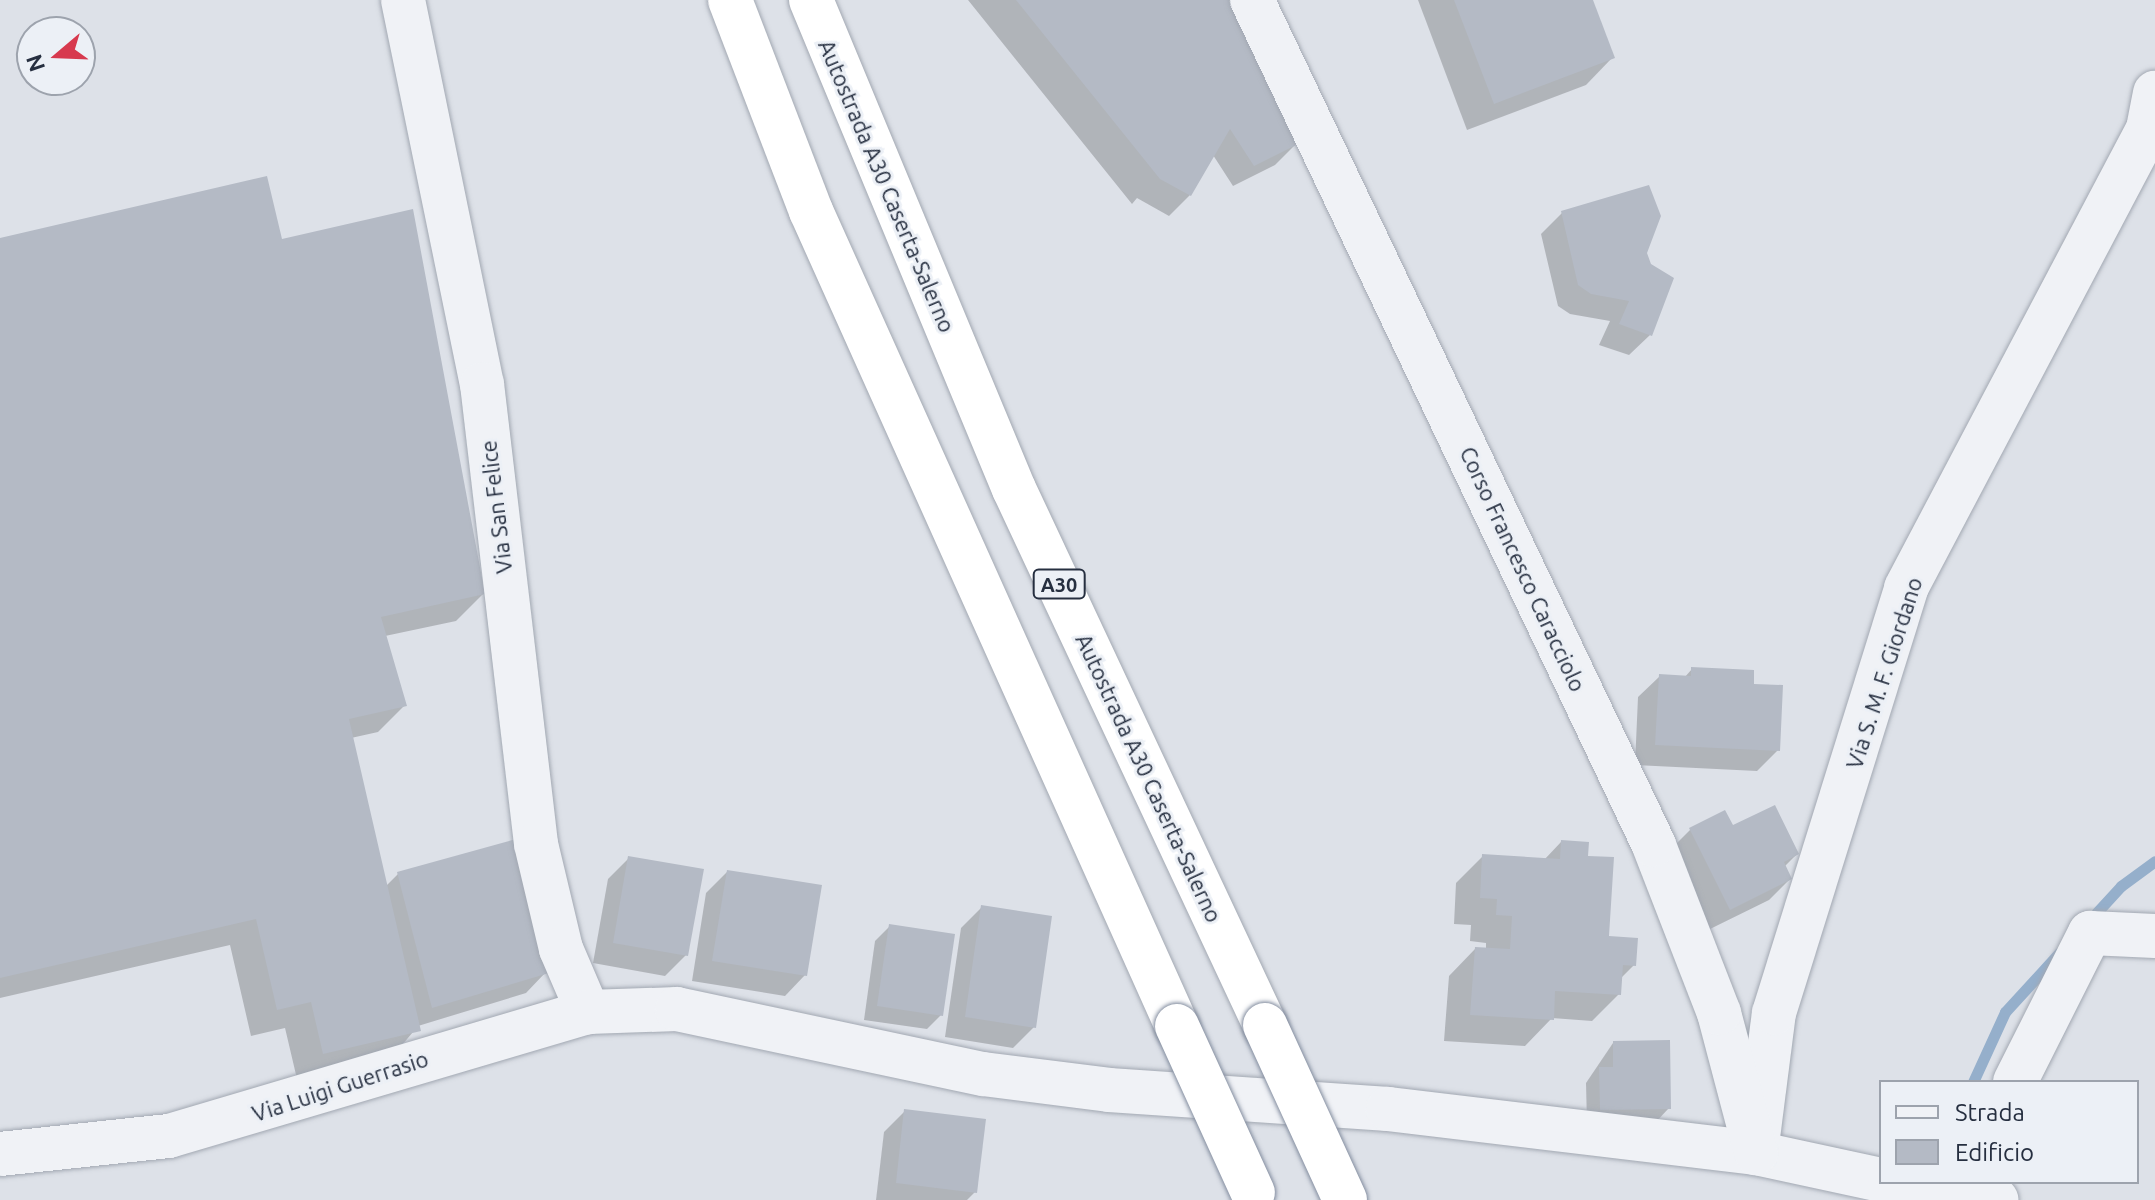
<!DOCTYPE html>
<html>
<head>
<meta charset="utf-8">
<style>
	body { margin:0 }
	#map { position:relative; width:2155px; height:1200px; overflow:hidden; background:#dde1e8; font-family:Ubuntu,sans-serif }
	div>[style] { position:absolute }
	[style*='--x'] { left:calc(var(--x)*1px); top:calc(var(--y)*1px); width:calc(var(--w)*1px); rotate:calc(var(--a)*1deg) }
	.shadow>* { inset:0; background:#0003 }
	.stream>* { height:11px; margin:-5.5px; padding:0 5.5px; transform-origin:5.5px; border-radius:5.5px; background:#95afcb }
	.building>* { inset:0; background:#b4bac5 }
	.roads { filter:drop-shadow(0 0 2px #a2a8b2) drop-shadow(0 0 2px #a2a8b2) }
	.minor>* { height:44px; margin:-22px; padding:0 22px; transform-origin:22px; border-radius:22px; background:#f0f2f6 }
	.tertiary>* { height:44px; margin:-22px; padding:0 22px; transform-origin:22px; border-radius:22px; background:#f0f2f6 }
	.motorway>* { height:44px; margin:-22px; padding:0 22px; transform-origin:22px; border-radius:22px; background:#fff }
	.bridges { filter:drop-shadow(0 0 2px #848ea0) drop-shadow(0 0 2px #848ea0) }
	.motorway-bridge>* { height:44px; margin:-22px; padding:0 22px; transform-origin:22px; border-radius:22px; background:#fff }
	span { translate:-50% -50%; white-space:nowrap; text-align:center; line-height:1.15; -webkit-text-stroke:6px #ecf0f6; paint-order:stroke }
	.shield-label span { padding:2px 6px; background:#ecf0f6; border:2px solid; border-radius:6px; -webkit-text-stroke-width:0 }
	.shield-label { font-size:20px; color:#262f40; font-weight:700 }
	.street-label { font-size:22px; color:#262f40 }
	.legend { position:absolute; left:1879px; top:1080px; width:260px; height:104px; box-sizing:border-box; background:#ecf0f6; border:2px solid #9da3ad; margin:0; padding:10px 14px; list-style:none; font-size:24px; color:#262f40 }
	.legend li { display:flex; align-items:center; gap:16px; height:40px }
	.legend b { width:40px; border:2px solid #9da3ad }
	.north { position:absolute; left:16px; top:16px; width:80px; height:80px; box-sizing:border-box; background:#ecf0f6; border:2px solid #9da3ad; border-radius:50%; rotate:251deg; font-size:22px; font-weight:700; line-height:32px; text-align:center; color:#262f40 }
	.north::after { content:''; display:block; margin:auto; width:28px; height:36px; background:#d7394e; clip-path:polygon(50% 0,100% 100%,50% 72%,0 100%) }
</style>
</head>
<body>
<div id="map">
	<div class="shadow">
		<i style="clip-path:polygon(968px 0,1227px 0,1296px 144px,1275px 165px,1233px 186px,1213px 155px,1190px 195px,1169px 216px,1137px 198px,1132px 204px)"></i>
		<i style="clip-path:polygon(1418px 0,1591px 0,1612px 58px,1586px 85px,1467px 130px)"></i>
		<i style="clip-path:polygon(1562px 213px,1645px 253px,1650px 335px,1629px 355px,1599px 345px,1610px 321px,1570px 314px,1558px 306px,1541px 234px)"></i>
		<i style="clip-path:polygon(0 240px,280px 241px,483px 594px,456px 621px,385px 636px,405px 705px,378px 732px,351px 738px,385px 887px,398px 874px,546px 972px,526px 993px,418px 1026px,392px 1057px,297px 1079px,285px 1028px,251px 1036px,230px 945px,0 998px)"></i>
		<i style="clip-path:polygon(1692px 669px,1752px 686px,1778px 750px,1757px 771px,1635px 765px,1638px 697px,1659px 677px,1684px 678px)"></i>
		<i style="clip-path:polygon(1732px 828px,1797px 854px,1784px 867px,1790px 879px,1769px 900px,1708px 930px,1669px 851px,1690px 830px)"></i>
		<i style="clip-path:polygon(1561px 842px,1586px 858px,1607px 938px,1634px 965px,1620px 979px,1619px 994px,1592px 1021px,1552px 1018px,1525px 1046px,1444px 1041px,1449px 976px,1475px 949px,1486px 950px,1486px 943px,1470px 941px,1471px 925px,1454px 924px,1456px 883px,1483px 856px,1544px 860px)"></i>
		<i style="clip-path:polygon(629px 858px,686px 955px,665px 976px,593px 963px,608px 879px)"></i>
		<i style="clip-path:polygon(727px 872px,805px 975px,785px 996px,692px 981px,706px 893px)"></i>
		<i style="clip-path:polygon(982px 907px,1034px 1027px,1013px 1048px,945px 1037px,961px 928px)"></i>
		<i style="clip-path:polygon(889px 927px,941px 1015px,927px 1029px,864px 1020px,875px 941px)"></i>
		<i style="clip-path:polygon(1613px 1043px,1669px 1108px,1655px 1123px,1587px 1124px,1586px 1083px)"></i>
		<i style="clip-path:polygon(905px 1111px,975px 1192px,967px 1200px,876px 1200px,884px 1132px)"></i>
	</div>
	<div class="stream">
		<i style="--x:2088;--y:922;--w:49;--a:-47.5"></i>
		<i style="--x:2121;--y:886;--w:42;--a:-36.3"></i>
		<i style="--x:1973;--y:1082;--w:77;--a:-65.4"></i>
		<i style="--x:2005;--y:1012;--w:81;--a:-47.5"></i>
	</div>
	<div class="building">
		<i style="clip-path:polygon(1016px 0,1230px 0,1298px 144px,1254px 166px,1230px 129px,1191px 196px,1160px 179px)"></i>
		<i style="clip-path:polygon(1454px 0,1593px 0,1615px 58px,1494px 104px)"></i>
		<i style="clip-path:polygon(267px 176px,282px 239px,413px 209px,485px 594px,381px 617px,407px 706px,349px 719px,421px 1031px,323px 1054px,311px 1002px,277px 1010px,256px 919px,0 978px,0 238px)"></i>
		<i style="clip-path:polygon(1649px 185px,1661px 216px,1647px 253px,1651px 264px,1674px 278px,1652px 336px,1619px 324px,1629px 301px,1591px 294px,1578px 285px,1561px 211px)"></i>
		<i style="clip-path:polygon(1691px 667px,1754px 670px,1754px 684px,1783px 685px,1780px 751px,1655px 745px,1659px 674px,1691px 676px)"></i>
		<i style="clip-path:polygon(1775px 805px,1799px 854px,1784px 862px,1792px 879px,1730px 910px,1689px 828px,1725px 810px,1733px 825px)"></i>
		<i style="clip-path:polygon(516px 839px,549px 973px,432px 1008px,397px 872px)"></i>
		<i style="clip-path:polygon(1561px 840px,1589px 842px,1588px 856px,1614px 857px,1609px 936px,1638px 938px,1636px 966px,1623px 965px,1621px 995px,1555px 991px,1554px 1020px,1470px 1015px,1475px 947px,1510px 949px,1512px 916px,1496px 915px,1497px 899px,1480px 898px,1482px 854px,1560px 859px)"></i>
		<i style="clip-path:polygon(628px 856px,704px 869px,688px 956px,613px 943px)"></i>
		<i style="clip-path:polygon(727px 870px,822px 885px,807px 976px,712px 961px)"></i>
		<i style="clip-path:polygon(981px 905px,1052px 916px,1036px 1028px,965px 1017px)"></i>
		<i style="clip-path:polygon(889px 924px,955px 934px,943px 1016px,877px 1006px)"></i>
		<i style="clip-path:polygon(1670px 1040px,1671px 1109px,1600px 1110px,1599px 1067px,1613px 1067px,1613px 1041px)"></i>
		<i style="clip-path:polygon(904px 1109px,986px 1119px,977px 1193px,896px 1183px)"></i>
	</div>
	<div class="roads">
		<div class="minor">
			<i style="--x:403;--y:0;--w:392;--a:78.4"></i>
			<i style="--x:482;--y:384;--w:463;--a:83.3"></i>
			<i style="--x:536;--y:844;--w:108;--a:76.6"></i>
			<i style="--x:561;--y:949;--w:69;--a:66.8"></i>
			<i style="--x:2015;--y:1082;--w:167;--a:-63.3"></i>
			<i style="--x:2090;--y:933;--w:65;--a:2.6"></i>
			<i style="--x:1881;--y:1180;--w:128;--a:-167.8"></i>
			<i style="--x:1756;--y:1153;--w:141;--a:-82.7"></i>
			<i style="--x:1774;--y:1013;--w:445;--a:-72.7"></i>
			<i style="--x:1906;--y:588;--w:519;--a:-62.2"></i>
			<i style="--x:2148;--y:129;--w:37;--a:-79"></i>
			<i style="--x:1890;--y:1182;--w:108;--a:9.6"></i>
		</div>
		<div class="tertiary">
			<i style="--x:0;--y:1154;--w:170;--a:-6.1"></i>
			<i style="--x:169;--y:1136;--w:437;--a:-16.5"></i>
			<i style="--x:588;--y:1012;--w:89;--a:-1.9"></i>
			<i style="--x:677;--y:1009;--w:313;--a:12"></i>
			<i style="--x:983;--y:1074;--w:127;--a:7.2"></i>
			<i style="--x:1109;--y:1090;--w:280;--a:3.9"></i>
			<i style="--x:1388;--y:1109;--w:371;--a:6.8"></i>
			<i style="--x:1756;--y:1153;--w:145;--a:-104.8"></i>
			<i style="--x:1719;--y:1013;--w:180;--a:-111.2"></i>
			<i style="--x:1654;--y:845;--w:936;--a:-115.44"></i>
		</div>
		<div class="motorway">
			<i style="--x:730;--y:0;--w:226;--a:69"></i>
			<i style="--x:811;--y:211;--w:893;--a:65.82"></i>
			<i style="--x:811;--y:0;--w:529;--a:67.46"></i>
			<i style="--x:1014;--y:489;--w:592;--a:64.91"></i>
		</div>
	</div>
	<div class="bridges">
		<div class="motorway-bridge">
			<i style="--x:1265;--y:1025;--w:192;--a:65.4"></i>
			<i style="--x:1177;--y:1026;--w:183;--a:65.5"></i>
		</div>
	</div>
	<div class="shield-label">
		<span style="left:1059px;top:584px">A30</span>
	</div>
	<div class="street-label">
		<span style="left:887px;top:186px;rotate:67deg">Autostrada A30 Caserta-Salerno</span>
		<span style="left:496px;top:507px;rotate:-97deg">Via San Felice</span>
		<span style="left:1523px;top:569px;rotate:65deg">Corso Francesco Caracciolo</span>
		<span style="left:1884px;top:673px;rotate:-72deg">Via S. M. F. Giordano</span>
		<span style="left:1149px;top:778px;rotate:65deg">Autostrada A30 Caserta-Salerno</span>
		<span style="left:340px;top:1086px;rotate:-18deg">Via Luigi Guerrasio</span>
	</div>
	<ul class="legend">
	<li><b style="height:10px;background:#f0f2f6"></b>Strada</li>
	<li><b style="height:22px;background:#b4bac5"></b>Edificio</li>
	</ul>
	<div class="north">N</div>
</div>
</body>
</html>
